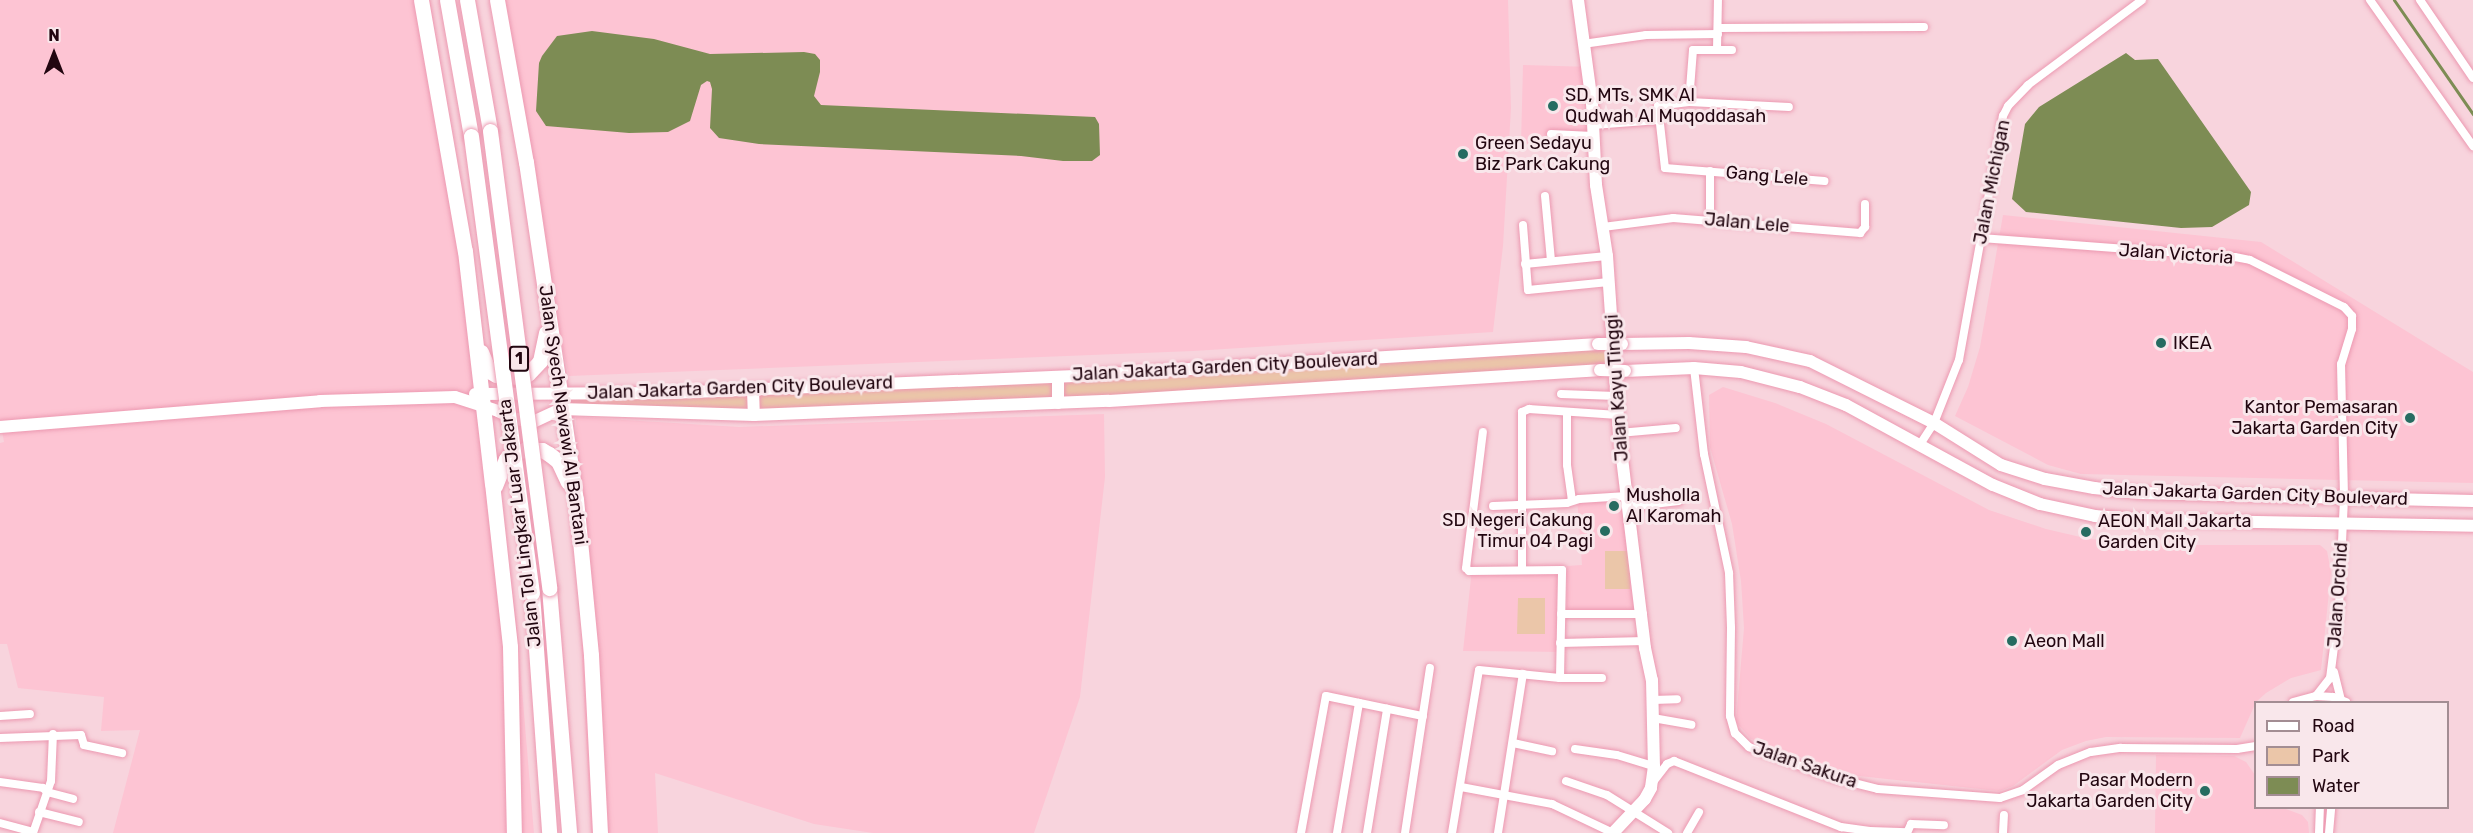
<!DOCTYPE html>
<html>
<head>
<meta charset="utf-8">
<style>
	body { margin:0 }
	#map { position:relative; width:2473px; height:833px; overflow:hidden; background:#f8d4dd; font-family:Rubik,sans-serif }
	div>[style] { position:absolute }
	[style*='--x'] { left:calc(var(--x)*1px); top:calc(var(--y)*1px); width:calc(var(--w)*1px); rotate:calc(var(--a)*1deg) }
	.built>* { inset:0; background:#fdc4d3 }
	.green>* { inset:0; background:#ebc6a9 }
	.water>* { inset:0; background:#7d8c54 }
	.stream>* { height:3px; margin:-1.5px; padding:0 1.5px; transform-origin:1.5px; border-radius:1.5px; background:#7d8c54 }
	.roads { filter:drop-shadow(0 0 2px #ec99b1) drop-shadow(0 0 2px #ec99b1) }
	.street>* { height:8px; margin:-4px; padding:0 4px; transform-origin:4px; border-radius:4px; background:#fff }
	.secondary>* { height:12px; margin:-6px; padding:0 6px; transform-origin:6px; border-radius:6px; background:#fff }
	.highway>* { height:15px; margin:-7.5px; padding:0 7.5px; transform-origin:7.5px; border-radius:7.5px; background:#fff }
	.bridges { filter:drop-shadow(0 0 2px #ec99b1) drop-shadow(0 0 2px #ec99b1) }
	.secondary-bridge>* { height:12px; margin:-6px; padding:0 6px; transform-origin:6px; border-radius:6px; background:#fff }
	.highway-bridge>* { height:15px; margin:-7.5px; padding:0 7.5px; transform-origin:7.5px; border-radius:7.5px; background:#fff }
	.dots>* { width:16px; height:16px; translate:-50% -50%; box-sizing:border-box; border:3px solid #f9e7eb; border-radius:50% }
	span { translate:-50% -50%; white-space:nowrap; text-align:center; line-height:1.15; -webkit-text-stroke:6px #f9e7eb; paint-order:stroke }
	.shield-label span { padding:2px 4px; background:#f9e7eb; border:2px solid; border-radius:4px; -webkit-text-stroke-width:0 }
	.shield-label { font-size:16px; color:#220610; font-weight:700 }
	.poi-label { font-size:18px; color:#220610 }
	.left { translate:0 -50%; text-align:left }
	.right { translate:-100% -50%; text-align:right }
	.street-label { font-size:18px; color:#220610 }
	.legend { position:absolute; left:2254px; top:701px; width:195px; height:108px; box-sizing:border-box; background:#f9e7eb; border:2px solid #a38d93; margin:0; padding:8px 10px; list-style:none; font-size:18px; color:#220610 }
	.legend li { display:flex; align-items:center; gap:12px; height:30px }
	.legend b { width:30px; border:2px solid #a38d93 }
	.north { position:absolute; left:24px; top:24px; width:60px; height:60px; -webkit-text-stroke:4px #f9e7eb; paint-order:stroke; rotate:0deg; font-size:16px; font-weight:700; line-height:24px; text-align:center; color:#220610 }
	.north::after { content:''; display:block; margin:auto; width:21px; height:27px; background:#220610; clip-path:polygon(50% 0,100% 100%,50% 72%,0 100%) }
</style>
</head>
<body>
<div id="map">
	<div class="built">
		<i style="clip-path:polygon(0 0,430px 0,458px 166px,516px 618px,534px 833px,113px 833px,140px 730px,101px 731px,104px 697px,18px 688px,7px 644px,0 644px,0 443px,4px 442px,0 420px)"></i>
		<i style="clip-path:polygon(498px 0,1508px 0,1511px 108px,1503px 246px,1493px 332px,1193px 351px,569px 376px,521px 159px)"></i>
		<i style="clip-path:polygon(1523px 65px,1592px 67px,1597px 99px,1583px 101px,1584px 124px,1600px 124px,1600px 147px,1521px 144px)"></i>
		<i style="clip-path:polygon(2003px 215px,2261px 242px,2473px 372px,2473px 483px,2081px 474px,2048px 465px,1955px 416px,1968px 387px,1980px 347px)"></i>
		<i style="clip-path:polygon(1723px 387px,1775px 403px,1826px 424px,1989px 510px,2046px 529px,2089px 539px,2181px 545px,2320px 545px,2327px 551px,2331px 572px,2321px 670px,2291px 678px,2266px 693px,2256px 702px,2240px 738px,2106px 737px,2086px 741px,2062px 750px,2013px 786px,1999px 791px,1850px 775px,1751px 739px,1736px 722px,1744px 628px,1741px 581px,1732px 524px,1710px 447px,1709px 395px)"></i>
		<i style="clip-path:polygon(1104px 414px,1105px 477px,1080px 697px,1034px 833px,873px 833px,814px 824px,655px 773px,658px 833px,591px 833px,582px 659px,576px 417px,739px 427px)"></i>
		<i style="clip-path:polygon(1625px 493px,1641px 611px,1567px 610px,1567px 566px,1582px 565px,1577px 497px)"></i>
		<i style="clip-path:polygon(1564px 567px,1564px 652px,1463px 651px,1472px 569px)"></i>
		<i style="clip-path:polygon(2156px 755px,2234px 756px,2246px 762px,2255px 775px,2256px 808px,2283px 808px,2302px 815px,2308px 822px,2309px 833px,2155px 833px)"></i>
	</div>
	<div class="green">
		<i style="clip-path:polygon(1610px 344px,1612px 370px,754px 415px,571px 410px,561px 393px,753px 390px)"></i>
		<i style="clip-path:polygon(1605px 551px,1630px 551px,1630px 589px,1605px 589px)"></i>
		<i style="clip-path:polygon(1518px 598px,1545px 598px,1545px 634px,1517px 634px)"></i>
	</div>
	<div class="water">
		<i style="clip-path:polygon(592px 31px,654px 39px,710px 54px,804px 52px,815px 54px,820px 60px,820px 72px,814px 96px,821px 105px,1095px 117px,1099px 124px,1100px 155px,1092px 161px,1063px 161px,1021px 156px,759px 144px,719px 138px,710px 128px,712px 89px,710px 82px,707px 81px,701px 85px,690px 121px,668px 132px,629px 133px,546px 126px,536px 111px,539px 63px,542px 56px,557px 36px)"></i>
		<i style="clip-path:polygon(2126px 53px,2135px 60px,2158px 59px,2251px 192px,2249px 205px,2212px 227px,2181px 228px,2026px 212px,2012px 199px,2025px 124px,2039px 107px)"></i>
	</div>
	<div class="stream">
		<i style="--x:2394;--y:0;--w:139;--a:55.3"></i>
	</div>
	<div class="roads">
		<div class="street">
			<i style="--x:2370;--y:0;--w:179;--a:54.8"></i>
			<i style="--x:2420;--y:0;--w:94;--a:55.8"></i>
			<i style="--x:1718;--y:28;--w:206;--a:-0.3"></i>
			<i style="--x:1583;--y:44;--w:64;--a:-8.1"></i>
			<i style="--x:1646;--y:35;--w:72;--a:-0.8"></i>
			<i style="--x:1717;--y:50;--w:50;--a:-88.9"></i>
			<i style="--x:1732;--y:50;--w:39;--a:180"></i>
			<i style="--x:1693;--y:50;--w:52;--a:94.4"></i>
			<i style="--x:1689;--y:102;--w:31;--a:173"></i>
			<i style="--x:1658;--y:106;--w:62;--a:83.6"></i>
			<i style="--x:1665;--y:168;--w:160;--a:4.7"></i>
			<i style="--x:1689;--y:102;--w:100;--a:2.9"></i>
			<i style="--x:1593;--y:125;--w:66;--a:-4.3"></i>
			<i style="--x:1551;--y:134;--w:42;--a:2.7"></i>
			<i style="--x:1545;--y:196;--w:65;--a:84.7"></i>
			<i style="--x:1710;--y:220;--w:49;--a:-90"></i>
			<i style="--x:1523;--y:225;--w:65;--a:85.6"></i>
			<i style="--x:1528;--y:290;--w:81;--a:-5.6"></i>
			<i style="--x:1603;--y:227;--w:71;--a:-7.3"></i>
			<i style="--x:1673;--y:218;--w:188;--a:4.6"></i>
			<i style="--x:1860;--y:233;--w:8;--a:-50"></i>
			<i style="--x:1865;--y:227;--w:23;--a:-90"></i>
			<i style="--x:1981;--y:238;--w:255;--a:4.3"></i>
			<i style="--x:2235;--y:257;--w:15;--a:11"></i>
			<i style="--x:2250;--y:260;--w:105;--a:26.6"></i>
			<i style="--x:2344;--y:307;--w:12;--a:48"></i>
			<i style="--x:2352;--y:316;--w:13;--a:90"></i>
			<i style="--x:2352;--y:329;--w:37;--a:107"></i>
			<i style="--x:2341;--y:364;--w:134;--a:88.7"></i>
			<i style="--x:2344;--y:498;--w:110;--a:92.6"></i>
			<i style="--x:2339;--y:608;--w:71;--a:97.3"></i>
			<i style="--x:2330;--y:678;--w:23;--a:128"></i>
			<i style="--x:1525;--y:264;--w:82;--a:-5.6"></i>
			<i style="--x:1694;--y:368;--w:87;--a:83.4"></i>
			<i style="--x:1704;--y:454;--w:122;--a:78.1"></i>
			<i style="--x:1729;--y:573;--w:55;--a:87.9"></i>
			<i style="--x:1731;--y:628;--w:88;--a:90.7"></i>
			<i style="--x:1730;--y:716;--w:18;--a:74"></i>
			<i style="--x:1735;--y:733;--w:20;--a:45"></i>
			<i style="--x:1749;--y:747;--w:86;--a:20.3"></i>
			<i style="--x:1830;--y:777;--w:49;--a:14"></i>
			<i style="--x:1878;--y:789;--w:122;--a:4.2"></i>
			<i style="--x:2000;--y:798;--w:24;--a:-19"></i>
			<i style="--x:2023;--y:790;--w:43;--a:-35.5"></i>
			<i style="--x:2058;--y:765;--w:35;--a:-22"></i>
			<i style="--x:2091;--y:752;--w:30;--a:-8"></i>
			<i style="--x:2121;--y:748;--w:116;--a:0.5"></i>
			<i style="--x:2237;--y:749;--w:19;--a:-9"></i>
			<i style="--x:1561;--y:394;--w:55;--a:2.1"></i>
			<i style="--x:1567;--y:413;--w:52;--a:90"></i>
			<i style="--x:1567;--y:465;--w:36;--a:82"></i>
			<i style="--x:1619;--y:433;--w:57;--a:-5"></i>
			<i style="--x:1919;--y:446;--w:27;--a:-57"></i>
			<i style="--x:1934;--y:423;--w:68;--a:-68.4"></i>
			<i style="--x:1959;--y:360;--w:248;--a:-79.8"></i>
			<i style="--x:2003;--y:116;--w:11;--a:-63"></i>
			<i style="--x:2008;--y:106;--w:29;--a:-46"></i>
			<i style="--x:2028;--y:85;--w:142;--a:-36.7"></i>
			<i style="--x:1493;--y:506;--w:74;--a:-2.3"></i>
			<i style="--x:1567;--y:503;--w:13;--a:-18"></i>
			<i style="--x:1579;--y:499;--w:48;--a:-3.6"></i>
			<i style="--x:1628;--y:507;--w:51;--a:-6.7"></i>
			<i style="--x:1522;--y:570;--w:158;--a:-90"></i>
			<i style="--x:1522;--y:412;--w:8;--a:-23"></i>
			<i style="--x:1529;--y:409;--w:89;--a:3.9"></i>
			<i style="--x:1561;--y:614;--w:82;--a:0"></i>
			<i style="--x:1560;--y:643;--w:85;--a:-1.3"></i>
			<i style="--x:2334;--y:672;--w:29;--a:76"></i>
			<i style="--x:1560;--y:678;--w:42;--a:0"></i>
			<i style="--x:1653;--y:700;--w:24;--a:-2"></i>
			<i style="--x:2293;--y:702;--w:24;--a:-15"></i>
			<i style="--x:2316;--y:696;--w:17;--a:3"></i>
			<i style="--x:2333;--y:697;--w:14;--a:21"></i>
			<i style="--x:0;--y:716;--w:30;--a:-4"></i>
			<i style="--x:1653;--y:718;--w:39;--a:10"></i>
			<i style="--x:0;--y:738;--w:81;--a:-2.1"></i>
			<i style="--x:81;--y:735;--w:10;--a:73"></i>
			<i style="--x:84;--y:745;--w:39;--a:12"></i>
			<i style="--x:1513;--y:743;--w:40;--a:12"></i>
			<i style="--x:1575;--y:749;--w:42;--a:8.1"></i>
			<i style="--x:1617;--y:755;--w:39;--a:17"></i>
			<i style="--x:1566;--y:781;--w:43;--a:18.9"></i>
			<i style="--x:1607;--y:795;--w:72;--a:31.9"></i>
			<i style="--x:0;--y:782;--w:43;--a:7.9"></i>
			<i style="--x:43;--y:788;--w:6;--a:45"></i>
			<i style="--x:47;--y:792;--w:27;--a:15"></i>
			<i style="--x:1653;--y:782;--w:23;--a:-52"></i>
			<i style="--x:1667;--y:764;--w:8;--a:-23"></i>
			<i style="--x:1674;--y:761;--w:180;--a:21.6"></i>
			<i style="--x:1841;--y:827;--w:29;--a:8"></i>
			<i style="--x:1870;--y:831;--w:37;--a:2"></i>
			<i style="--x:1461;--y:787;--w:93;--a:10.6"></i>
			<i style="--x:1552;--y:804;--w:68;--a:25.4"></i>
			<i style="--x:39;--y:812;--w:41;--a:14"></i>
			<i style="--x:0;--y:823;--w:34;--a:15"></i>
			<i style="--x:33;--y:833;--w:55;--a:-70.9"></i>
			<i style="--x:51;--y:781;--w:47;--a:-87.6"></i>
			<i style="--x:1301;--y:833;--w:139;--a:-79.7"></i>
			<i style="--x:1326;--y:696;--w:99;--a:11.7"></i>
			<i style="--x:1337;--y:833;--w:132;--a:-80.4"></i>
			<i style="--x:1367;--y:833;--w:126;--a:-80.8"></i>
			<i style="--x:1405;--y:833;--w:167;--a:-81.4"></i>
			<i style="--x:1452;--y:833;--w:165;--a:-80.6"></i>
			<i style="--x:1479;--y:670;--w:81;--a:5.6"></i>
			<i style="--x:1560;--y:678;--w:108;--a:-88.9"></i>
			<i style="--x:1562;--y:570;--w:93;--a:179.4"></i>
			<i style="--x:1469;--y:571;--w:4;--a:-135"></i>
			<i style="--x:1466;--y:568;--w:137;--a:-82.9"></i>
			<i style="--x:1498;--y:833;--w:161;--a:-81.1"></i>
			<i style="--x:1687;--y:833;--w:24;--a:-60"></i>
			<i style="--x:1907;--y:833;--w:10;--a:-66"></i>
			<i style="--x:1911;--y:824;--w:33;--a:2"></i>
			<i style="--x:2003;--y:833;--w:18;--a:-87"></i>
			<i style="--x:2319;--y:833;--w:25;--a:-88"></i>
			<i style="--x:2329;--y:833;--w:25;--a:-85"></i>
		</div>
		<div class="secondary">
			<i style="--x:1578;--y:0;--w:104;--a:82.3"></i>
			<i style="--x:1592;--y:103;--w:82;--a:87.2"></i>
			<i style="--x:1596;--y:185;--w:72;--a:81.2"></i>
			<i style="--x:1607;--y:256;--w:177;--a:86.1"></i>
			<i style="--x:1619;--y:433;--w:217;--a:83.1"></i>
			<i style="--x:1645;--y:648;--w:33;--a:78"></i>
			<i style="--x:1652;--y:680;--w:86;--a:88.7"></i>
			<i style="--x:1654;--y:766;--w:22;--a:98"></i>
			<i style="--x:1651;--y:788;--w:13;--a:119"></i>
			<i style="--x:1645;--y:799;--w:47;--a:133.3"></i>
			<i style="--x:1622;--y:344;--w:67;--a:-0.9"></i>
			<i style="--x:1689;--y:343;--w:57;--a:4"></i>
			<i style="--x:1746;--y:347;--w:66;--a:12.3"></i>
			<i style="--x:1810;--y:361;--w:139;--a:26.6"></i>
			<i style="--x:1934;--y:423;--w:79;--a:32.1"></i>
			<i style="--x:2001;--y:465;--w:46;--a:17.7"></i>
			<i style="--x:2045;--y:479;--w:50;--a:10.4"></i>
			<i style="--x:2094;--y:488;--w:48;--a:5.9"></i>
			<i style="--x:2142;--y:493;--w:331;--a:1.4"></i>
			<i style="--x:1625;--y:371;--w:69;--a:-2.5"></i>
			<i style="--x:1694;--y:368;--w:47;--a:4.9"></i>
			<i style="--x:1741;--y:372;--w:61;--a:14.3"></i>
			<i style="--x:1800;--y:387;--w:49;--a:21.4"></i>
			<i style="--x:1846;--y:405;--w:167;--a:28.6"></i>
			<i style="--x:1993;--y:485;--w:51;--a:22"></i>
			<i style="--x:2040;--y:504;--w:56;--a:12.3"></i>
			<i style="--x:2095;--y:516;--w:47;--a:4.9"></i>
			<i style="--x:2142;--y:520;--w:331;--a:1"></i>
			<i style="--x:1058;--y:377;--w:26;--a:90"></i>
			<i style="--x:753;--y:390;--w:25;--a:88"></i>
			<i style="--x:475;--y:394;--w:194;--a:-0.3"></i>
			<i style="--x:669;--y:393;--w:424;--a:-2.4"></i>
			<i style="--x:1093;--y:375;--w:506;--a:-3.51"></i>
			<i style="--x:455;--y:397;--w:45;--a:18"></i>
			<i style="--x:498;--y:411;--w:15;--a:28"></i>
			<i style="--x:511;--y:418;--w:22;--a:10"></i>
			<i style="--x:533;--y:422;--w:31;--a:-25"></i>
			<i style="--x:561;--y:409;--w:193;--a:1.8"></i>
			<i style="--x:754;--y:415;--w:355;--a:-2.3"></i>
			<i style="--x:1109;--y:401;--w:492;--a:-3.6"></i>
			<i style="--x:0;--y:427;--w:321;--a:-4.6"></i>
			<i style="--x:320;--y:401;--w:135;--a:-1.7"></i>
		</div>
		<div class="highway">
			<i style="--x:421;--y:0;--w:255;--a:80.1"></i>
			<i style="--x:465;--y:251;--w:234;--a:83.4"></i>
			<i style="--x:492;--y:483;--w:165;--a:83.7"></i>
			<i style="--x:510;--y:647;--w:186;--a:88.8"></i>
			<i style="--x:447;--y:0;--w:138;--a:80"></i>
			<i style="--x:467;--y:0;--w:133;--a:80"></i>
			<i style="--x:497;--y:0;--w:165;--a:79.9"></i>
			<i style="--x:526;--y:162;--w:341;--a:81.6"></i>
			<i style="--x:576;--y:499;--w:157;--a:84.5"></i>
			<i style="--x:591;--y:655;--w:178;--a:87.1"></i>
			<i style="--x:481;--y:352;--w:21;--a:67"></i>
			<i style="--x:489;--y:371;--w:8;--a:30"></i>
			<i style="--x:496;--y:375;--w:23;--a:5"></i>
			<i style="--x:519;--y:377;--w:9;--a:-18"></i>
			<i style="--x:528;--y:374;--w:18;--a:-47"></i>
			<i style="--x:540;--y:361;--w:29;--a:-78"></i>
			<i style="--x:495;--y:486;--w:29;--a:-68"></i>
			<i style="--x:506;--y:459;--w:9;--a:-41"></i>
			<i style="--x:513;--y:453;--w:11;--a:-15"></i>
			<i style="--x:524;--y:450;--w:18;--a:0"></i>
			<i style="--x:542;--y:450;--w:8;--a:30"></i>
			<i style="--x:549;--y:454;--w:11;--a:38"></i>
			<i style="--x:558;--y:461;--w:23;--a:65"></i>
			<i style="--x:549;--y:588;--w:246;--a:85.3"></i>
			<i style="--x:532;--y:593;--w:241;--a:85.9"></i>
		</div>
	</div>
	<div class="bridges">
		<div class="secondary-bridge">
			<i style="--x:1598;--y:344;--w:24;--a:0"></i>
			<i style="--x:1600;--y:370;--w:25;--a:2"></i>
		</div>
		<div class="highway-bridge">
			<i style="--x:490;--y:131;--w:461;--a:82.6"></i>
			<i style="--x:471;--y:136;--w:461;--a:82.4"></i>
		</div>
	</div>
	<div class="dots">
		<i style="left:1553px;top:106px;background:#266c61"></i>
		<i style="left:1463px;top:154px;background:#266c61"></i>
		<i style="left:2161px;top:343px;background:#266c61"></i>
		<i style="left:2410px;top:418px;background:#266c61"></i>
		<i style="left:1614px;top:506px;background:#266c61"></i>
		<i style="left:1605px;top:531px;background:#266c61"></i>
		<i style="left:2086px;top:532px;background:#266c61"></i>
		<i style="left:2012px;top:641px;background:#266c61"></i>
		<i style="left:2205px;top:791px;background:#266c61"></i>
	</div>
	<div class="shield-label">
		<span style="left:519px;top:359px">1</span>
	</div>
	<div class="poi-label">
		<span class="left" style="left:1565px;top:106px">SD, MTs, SMK Al<br>Qudwah Al Muqoddasah</span>
		<span class="left" style="left:1475px;top:154px">Green Sedayu<br>Biz Park Cakung</span>
		<span class="left" style="left:2173px;top:343px">IKEA</span>
		<span class="right" style="left:2398px;top:418px">Kantor Pemasaran<br>Jakarta Garden City</span>
		<span class="left" style="left:1626px;top:506px">Musholla<br>Al Karomah</span>
		<span class="right" style="left:1593px;top:531px">SD Negeri Cakung<br>Timur 04 Pagi</span>
		<span class="left" style="left:2098px;top:532px">AEON Mall Jakarta<br>Garden City</span>
		<span class="left" style="left:2024px;top:641px">Aeon Mall</span>
		<span class="right" style="left:2193px;top:791px">Pasar Modern<br>Jakarta Garden City</span>
	</div>
	<div class="street-label">
		<span style="left:1767px;top:176px;rotate:5deg">Gang Lele</span>
		<span style="left:1992px;top:182px;rotate:-79deg">Jalan Michigan</span>
		<span style="left:1747px;top:223px;rotate:5deg">Jalan Lele</span>
		<span style="left:2176px;top:254px;rotate:4deg">Jalan Victoria</span>
		<span style="left:1225px;top:367px;rotate:-3deg">Jalan Jakarta Garden City Boulevard</span>
		<span style="left:740px;top:388px;rotate:-2deg">Jalan Jakarta Garden City Boulevard</span>
		<span style="left:1617px;top:388px;rotate:-94deg">Jalan Kayu Tinggi</span>
		<span style="left:563px;top:415px;rotate:82deg">Jalan Syech Nawawi Al Bantani</span>
		<span style="left:2255px;top:494px;rotate:2deg">Jalan Jakarta Garden City Boulevard</span>
		<span style="left:520px;top:523px;rotate:-97deg">Jalan Tol Lingkar Luar Jakarta</span>
		<span style="left:2338px;top:595px;rotate:-86deg">Jalan Orchid</span>
		<span style="left:1805px;top:765px;rotate:19deg">Jalan Sakura</span>
	</div>
	<ul class="legend">
	<li><b style="height:8px;background:#fff"></b>Road</li>
	<li><b style="height:16px;background:#ebc6a9"></b>Park</li>
	<li><b style="height:16px;background:#7d8c54"></b>Water</li>
	</ul>
	<div class="north">N</div>
</div>
</body>
</html>
